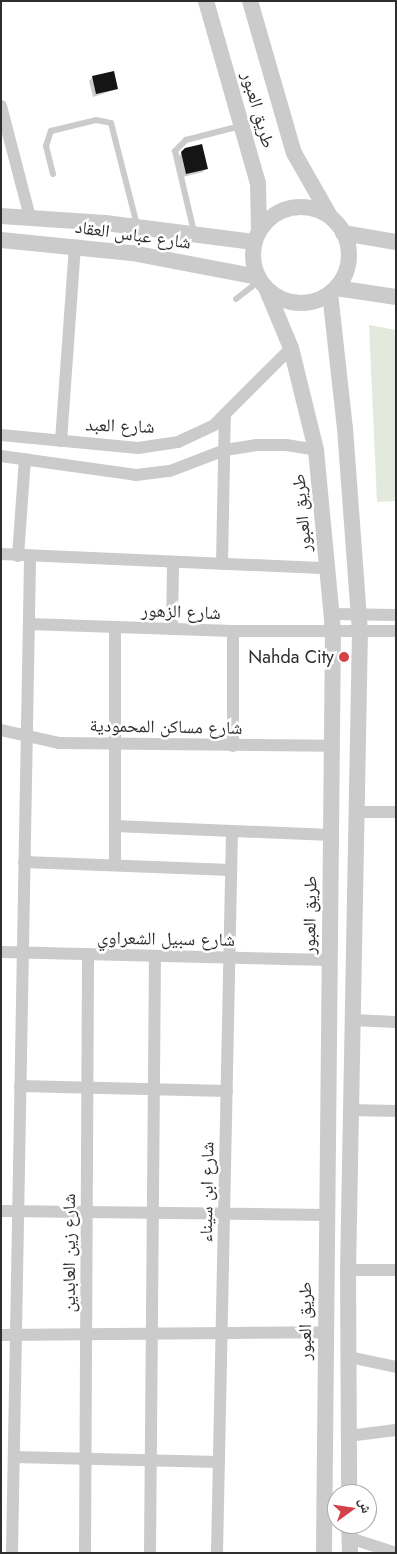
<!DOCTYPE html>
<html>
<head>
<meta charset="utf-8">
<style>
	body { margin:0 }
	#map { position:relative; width:397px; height:1554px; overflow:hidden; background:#fff; font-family:Jost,"Noto Naskh Arabic",sans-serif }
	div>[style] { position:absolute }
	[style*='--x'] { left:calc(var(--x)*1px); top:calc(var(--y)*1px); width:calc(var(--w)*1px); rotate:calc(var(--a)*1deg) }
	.green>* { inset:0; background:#e3eadd }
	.shadow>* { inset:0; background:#0003 }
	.building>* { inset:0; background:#151515 }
	.service>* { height:6px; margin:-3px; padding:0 3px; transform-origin:3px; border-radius:3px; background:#cbcbcb }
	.minor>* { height:12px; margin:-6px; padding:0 6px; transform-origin:6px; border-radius:6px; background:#cbcbcb }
	.tertiary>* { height:16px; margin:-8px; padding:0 8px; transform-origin:8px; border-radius:8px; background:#cbcbcb }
	.tertiary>.ring { margin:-8px; padding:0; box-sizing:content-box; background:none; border:16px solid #cbcbcb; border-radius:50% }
	.dots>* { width:14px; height:14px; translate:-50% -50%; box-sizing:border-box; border:2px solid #fff; border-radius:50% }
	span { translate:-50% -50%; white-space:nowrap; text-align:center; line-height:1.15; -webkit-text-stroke:5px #fff; paint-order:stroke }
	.street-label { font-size:18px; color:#2e2e2e }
	.poi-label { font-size:18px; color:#2e2e2e }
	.right { translate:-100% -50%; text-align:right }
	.frame { position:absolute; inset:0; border:2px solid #2e2e2e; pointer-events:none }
	.north { position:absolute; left:327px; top:1484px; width:50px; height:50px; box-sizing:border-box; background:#fff; border:1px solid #ababab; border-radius:50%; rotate:76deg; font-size:14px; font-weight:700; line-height:20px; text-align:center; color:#2e2e2e }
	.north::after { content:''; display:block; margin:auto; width:18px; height:22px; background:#d34149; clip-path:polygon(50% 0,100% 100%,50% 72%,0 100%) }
</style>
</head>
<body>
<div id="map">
	<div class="green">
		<i style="clip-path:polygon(369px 325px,396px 330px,396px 501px,377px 502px)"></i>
	</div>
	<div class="shadow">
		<i style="clip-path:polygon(93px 77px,117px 89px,93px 97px,89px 81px)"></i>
		<i style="clip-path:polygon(186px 149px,206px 168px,203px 172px,183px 177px,178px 157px)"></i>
	</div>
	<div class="building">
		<i style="clip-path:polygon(114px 71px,118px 89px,96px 94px,92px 76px)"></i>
		<i style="clip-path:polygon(202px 144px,208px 169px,186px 174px,181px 152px,185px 148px)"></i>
	</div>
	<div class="service">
		<i style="--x:53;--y:174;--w:29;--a:-104"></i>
		<i style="--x:46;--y:146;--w:16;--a:-72"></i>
		<i style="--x:51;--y:131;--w:46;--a:-13.7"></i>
		<i style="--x:96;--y:120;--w:15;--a:11"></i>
		<i style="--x:111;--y:123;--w:105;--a:75.7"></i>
		<i style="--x:194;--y:232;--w:83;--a:-103.2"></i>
		<i style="--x:175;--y:151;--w:16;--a:-45"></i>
		<i style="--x:186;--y:140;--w:56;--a:-14.5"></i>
		<i style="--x:236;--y:299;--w:31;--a:-38"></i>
	</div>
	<div class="minor">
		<i style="--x:1;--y:106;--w:115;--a:75.4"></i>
		<i style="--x:1;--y:435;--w:138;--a:5.4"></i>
		<i style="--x:138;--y:448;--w:40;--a:-8.5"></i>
		<i style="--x:178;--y:442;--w:40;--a:-25"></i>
		<i style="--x:214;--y:425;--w:109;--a:-45"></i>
		<i style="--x:61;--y:441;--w:196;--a:-85.9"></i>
		<i style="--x:1;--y:456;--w:136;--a:8"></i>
		<i style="--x:136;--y:475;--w:34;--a:-7"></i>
		<i style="--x:170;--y:471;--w:59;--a:-20.9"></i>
		<i style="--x:225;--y:450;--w:31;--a:-9"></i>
		<i style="--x:256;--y:445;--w:30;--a:0"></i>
		<i style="--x:286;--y:445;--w:30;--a:9"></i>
		<i style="--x:1;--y:554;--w:326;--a:2.5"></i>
		<i style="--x:18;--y:556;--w:97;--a:-85.9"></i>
		<i style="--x:222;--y:564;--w:150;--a:-88.9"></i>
		<i style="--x:332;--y:614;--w:64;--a:0.9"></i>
		<i style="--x:29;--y:624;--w:204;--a:2"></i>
		<i style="--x:233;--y:631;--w:163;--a:0"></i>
		<i style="--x:115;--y:627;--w:238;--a:90"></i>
		<i style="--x:172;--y:629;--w:67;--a:-89.1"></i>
		<i style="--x:233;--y:631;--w:115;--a:90"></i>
		<i style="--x:1;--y:730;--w:59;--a:12.6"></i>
		<i style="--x:59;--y:743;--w:273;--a:0.6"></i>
		<i style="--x:356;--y:812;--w:40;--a:0"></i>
		<i style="--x:115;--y:826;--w:216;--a:2.4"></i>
		<i style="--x:24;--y:862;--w:207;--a:2.2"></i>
		<i style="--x:1;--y:952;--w:328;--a:1.4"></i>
		<i style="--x:352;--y:1020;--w:44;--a:2.6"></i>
		<i style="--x:20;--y:1086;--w:207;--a:1.4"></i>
		<i style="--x:351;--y:1110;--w:45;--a:1.3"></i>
		<i style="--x:1;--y:1211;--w:325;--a:0.7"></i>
		<i style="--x:348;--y:1270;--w:48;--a:0"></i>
		<i style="--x:1;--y:1335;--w:324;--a:-0.5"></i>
		<i style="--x:349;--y:1357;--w:48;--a:12"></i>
		<i style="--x:348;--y:1436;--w:48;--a:-7.1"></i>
		<i style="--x:14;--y:1457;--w:205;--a:1.4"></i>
		<i style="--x:350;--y:1538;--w:48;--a:18.1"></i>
		<i style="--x:12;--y:1553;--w:996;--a:-88.96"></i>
		<i style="--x:85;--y:1553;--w:599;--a:-89.71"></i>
		<i style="--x:150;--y:1553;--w:597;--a:-89.52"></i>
		<i style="--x:217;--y:1553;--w:722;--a:-88.81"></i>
	</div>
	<div class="tertiary">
		<i style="--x:206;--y:1;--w:189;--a:74.1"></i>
		<i style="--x:258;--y:183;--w:48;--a:88.8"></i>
		<i style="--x:250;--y:1;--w:158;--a:73.9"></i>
		<i style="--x:294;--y:153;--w:73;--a:60.3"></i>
		<i class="ring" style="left:253px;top:207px;width:80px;height:80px"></i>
		<i style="--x:1;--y:216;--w:104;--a:3.9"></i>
		<i style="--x:105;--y:223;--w:150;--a:7.3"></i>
		<i style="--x:343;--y:233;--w:54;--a:9.6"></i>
		<i style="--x:1;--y:240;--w:132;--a:5.7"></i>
		<i style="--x:132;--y:253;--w:128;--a:10.8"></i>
		<i style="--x:266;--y:288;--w:65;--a:67.4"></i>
		<i style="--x:291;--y:348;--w:105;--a:76.2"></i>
		<i style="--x:316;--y:450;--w:181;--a:84.6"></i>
		<i style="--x:333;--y:630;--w:923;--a:90.56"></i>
		<i style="--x:336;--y:288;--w:61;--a:8.5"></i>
		<i style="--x:330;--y:293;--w:136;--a:83.7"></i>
		<i style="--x:345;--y:428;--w:203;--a:85.8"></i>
		<i style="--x:360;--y:630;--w:640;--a:91.07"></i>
		<i style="--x:348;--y:1270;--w:224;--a:89.7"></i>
		<i style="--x:349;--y:1524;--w:29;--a:88"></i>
	</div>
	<div class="dots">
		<i style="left:344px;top:657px;background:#d34149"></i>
	</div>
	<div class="street-label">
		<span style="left:258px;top:110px;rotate:74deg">طريق العبور</span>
		<span style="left:133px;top:235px;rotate:8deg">شارع عباس العقاد</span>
		<span style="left:120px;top:426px;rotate:2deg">شارع العبد</span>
		<span style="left:302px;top:513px;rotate:-95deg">طريق العبور</span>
		<span style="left:181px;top:612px;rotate:2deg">شارع الزهور</span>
		<span style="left:166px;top:727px;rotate:1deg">شارع مساكن المحمودية</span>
		<span style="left:310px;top:915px;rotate:-89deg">طريق العبور</span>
		<span style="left:166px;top:939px;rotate:1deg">شارع سبيل الشعراوي</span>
		<span style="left:207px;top:1192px;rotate:-89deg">شارع ابن سيناء</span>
		<span style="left:69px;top:1253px;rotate:-90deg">شارع زين العابدين</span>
		<span style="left:305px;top:1321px;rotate:-90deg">طريق العبور</span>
	</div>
	<div class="poi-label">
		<span class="right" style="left:334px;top:657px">Nahda City</span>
	</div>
	<div class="frame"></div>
	<div class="north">ش</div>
</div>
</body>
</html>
